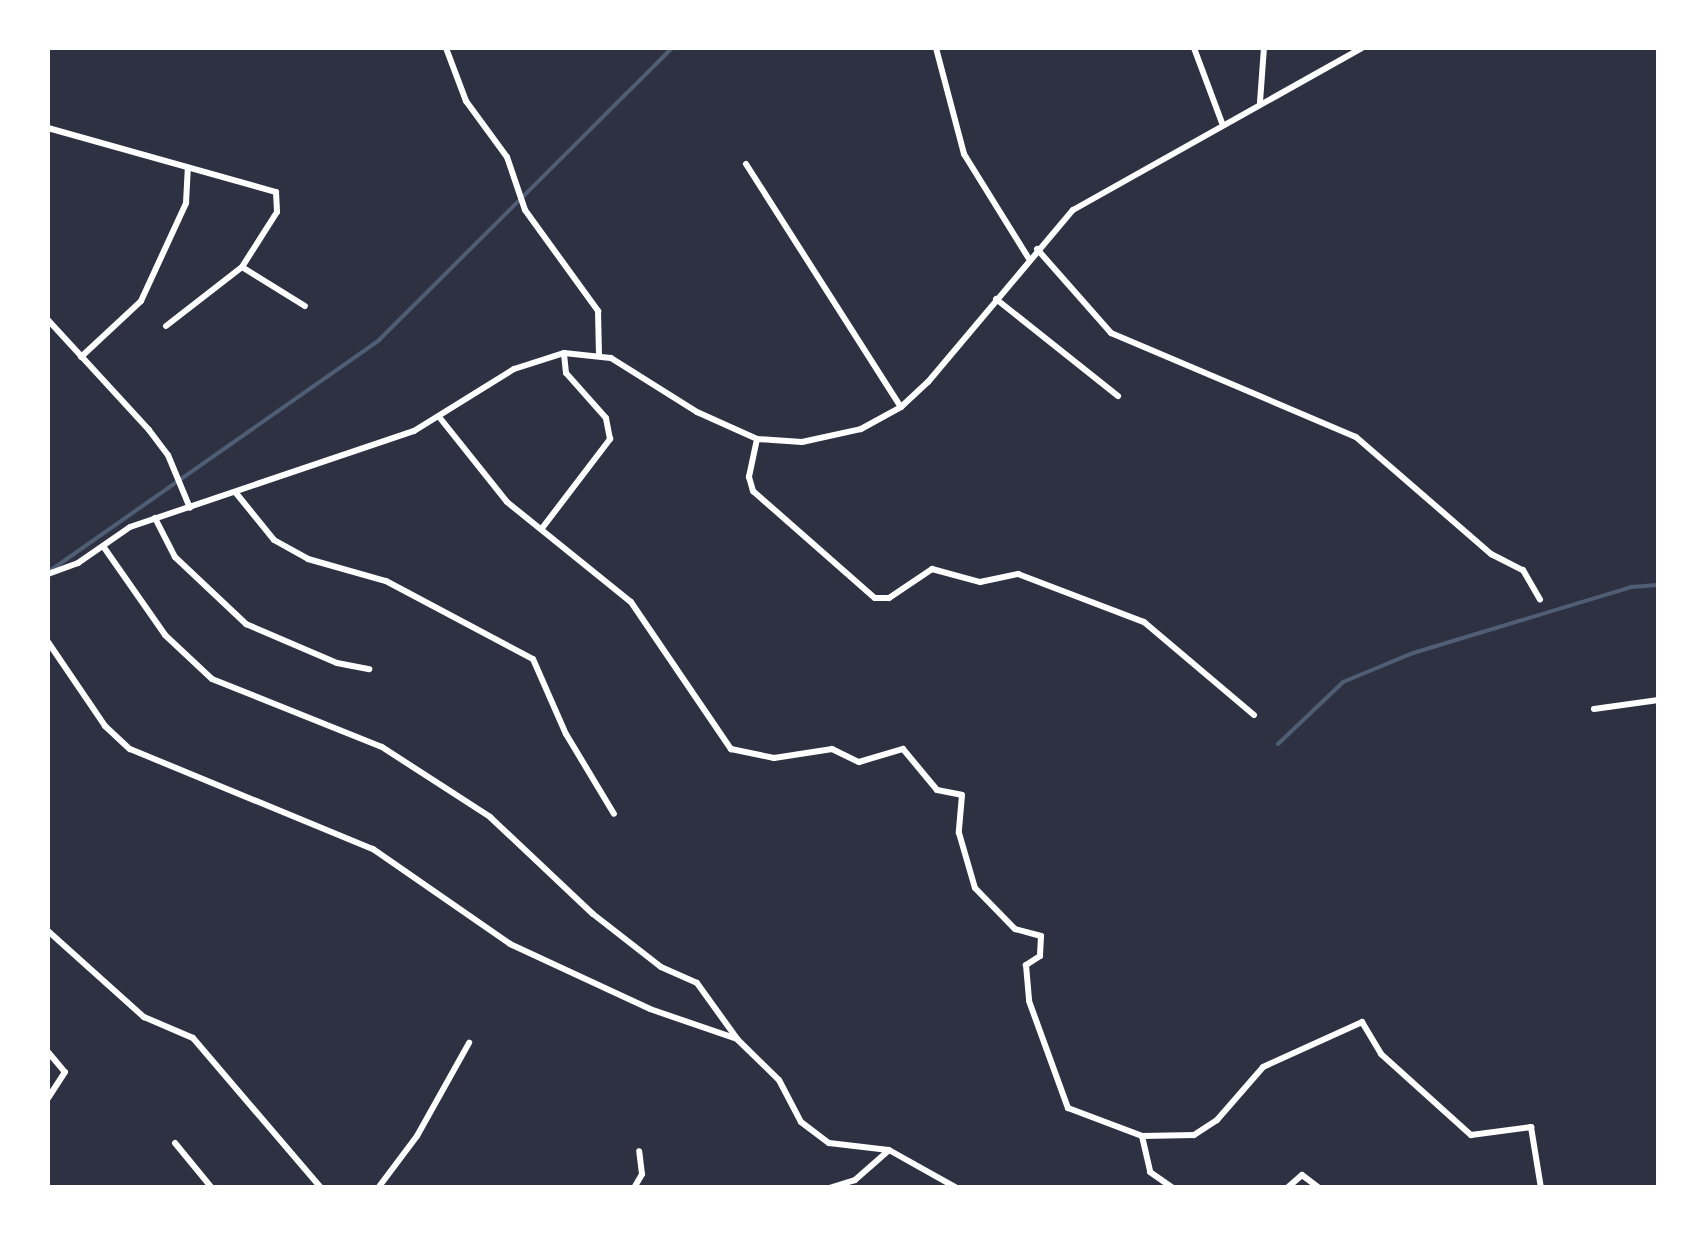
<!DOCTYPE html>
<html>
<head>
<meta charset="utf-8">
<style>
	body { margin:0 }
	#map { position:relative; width:1706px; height:1235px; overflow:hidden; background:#2d3142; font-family:"Golos Text",sans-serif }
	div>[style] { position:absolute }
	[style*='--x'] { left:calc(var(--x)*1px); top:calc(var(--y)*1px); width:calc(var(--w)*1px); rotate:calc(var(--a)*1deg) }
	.stream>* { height:4px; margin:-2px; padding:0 2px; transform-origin:2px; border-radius:2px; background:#4f5d75 }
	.minor>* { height:6px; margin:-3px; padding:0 3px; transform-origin:3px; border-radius:3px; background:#fff }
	span { translate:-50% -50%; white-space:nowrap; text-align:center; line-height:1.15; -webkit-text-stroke:10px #fff; paint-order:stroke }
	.frame { position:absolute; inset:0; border:50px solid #fff; pointer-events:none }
</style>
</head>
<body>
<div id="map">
	<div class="stream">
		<i style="--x:51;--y:570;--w:401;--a:-35"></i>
		<i style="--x:379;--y:340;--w:414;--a:-44.9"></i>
		<i style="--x:1278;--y:744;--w:90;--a:-43.6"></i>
		<i style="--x:1343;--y:682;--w:76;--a:-22.5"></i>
		<i style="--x:1413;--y:653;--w:228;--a:-16.8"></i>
		<i style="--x:1631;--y:587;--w:27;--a:-4"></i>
	</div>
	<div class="minor">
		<i style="--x:446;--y:48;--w:57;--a:69.3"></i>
		<i style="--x:466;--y:101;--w:69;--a:53.8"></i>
		<i style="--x:507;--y:157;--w:56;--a:71.2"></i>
		<i style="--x:525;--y:210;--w:125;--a:54.1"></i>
		<i style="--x:598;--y:311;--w:44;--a:88.7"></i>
		<i style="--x:936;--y:48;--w:110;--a:75.2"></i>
		<i style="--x:964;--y:154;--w:123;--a:58.2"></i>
		<i style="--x:1194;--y:48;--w:80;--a:69.5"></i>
		<i style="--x:1260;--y:102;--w:54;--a:-85.8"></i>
		<i style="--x:48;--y:128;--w:237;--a:15.7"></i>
		<i style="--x:276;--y:192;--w:20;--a:87"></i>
		<i style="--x:277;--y:212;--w:65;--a:122.5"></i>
		<i style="--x:746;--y:164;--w:288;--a:57.5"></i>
		<i style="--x:1037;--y:249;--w:112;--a:48.6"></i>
		<i style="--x:1111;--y:333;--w:266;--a:23"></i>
		<i style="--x:1356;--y:437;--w:179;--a:40.9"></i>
		<i style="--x:1491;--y:554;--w:36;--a:27"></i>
		<i style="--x:1523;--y:570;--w:34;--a:60"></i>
		<i style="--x:996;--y:299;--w:156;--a:38.5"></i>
		<i style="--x:48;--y:320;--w:149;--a:47.4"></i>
		<i style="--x:149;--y:430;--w:31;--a:53"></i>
		<i style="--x:168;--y:455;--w:57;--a:67.5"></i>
		<i style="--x:166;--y:326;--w:96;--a:-37.8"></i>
		<i style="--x:242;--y:267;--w:74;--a:31.8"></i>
		<i style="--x:81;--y:357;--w:82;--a:-43"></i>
		<i style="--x:141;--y:301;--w:108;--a:-65.3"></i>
		<i style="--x:186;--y:203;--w:34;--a:-87"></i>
		<i style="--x:440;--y:418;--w:107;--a:51.4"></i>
		<i style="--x:507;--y:502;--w:159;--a:38.9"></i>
		<i style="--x:631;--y:602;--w:178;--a:55.8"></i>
		<i style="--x:731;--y:749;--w:44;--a:11.8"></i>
		<i style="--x:774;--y:758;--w:59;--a:-8.8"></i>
		<i style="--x:832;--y:749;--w:30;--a:26"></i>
		<i style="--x:859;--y:762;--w:46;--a:-16.5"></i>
		<i style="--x:903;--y:749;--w:53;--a:50.3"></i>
		<i style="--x:937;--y:790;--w:25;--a:11"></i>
		<i style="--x:962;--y:795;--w:38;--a:95"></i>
		<i style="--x:959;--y:833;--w:57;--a:73.8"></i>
		<i style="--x:975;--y:888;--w:57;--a:45.7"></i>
		<i style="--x:1015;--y:929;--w:27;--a:15"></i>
		<i style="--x:1041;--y:936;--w:20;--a:93"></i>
		<i style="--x:1040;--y:956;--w:17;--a:147"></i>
		<i style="--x:1026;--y:965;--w:36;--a:85"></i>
		<i style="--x:1029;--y:1001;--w:114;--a:70"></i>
		<i style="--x:1068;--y:1108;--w:79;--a:20.7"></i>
		<i style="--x:1142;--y:1136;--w:37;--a:77"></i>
		<i style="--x:1150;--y:1172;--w:28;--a:35"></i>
		<i style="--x:757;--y:439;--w:39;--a:102"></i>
		<i style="--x:749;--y:477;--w:15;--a:74"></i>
		<i style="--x:753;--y:491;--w:162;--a:41.3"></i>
		<i style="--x:875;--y:598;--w:14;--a:0"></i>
		<i style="--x:889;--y:598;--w:52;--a:-34"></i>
		<i style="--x:932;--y:569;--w:50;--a:15.2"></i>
		<i style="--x:980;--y:582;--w:39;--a:-12"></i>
		<i style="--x:1018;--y:574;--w:135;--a:20.9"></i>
		<i style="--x:1144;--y:622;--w:144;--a:40.2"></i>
		<i style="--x:236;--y:493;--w:60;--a:51"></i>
		<i style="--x:274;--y:540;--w:39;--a:29"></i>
		<i style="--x:308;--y:559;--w:81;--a:15.8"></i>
		<i style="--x:386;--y:581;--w:166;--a:28"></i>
		<i style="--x:533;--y:659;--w:82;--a:66.3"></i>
		<i style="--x:566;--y:734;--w:93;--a:59"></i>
		<i style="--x:155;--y:518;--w:44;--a:62.9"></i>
		<i style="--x:175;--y:557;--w:98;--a:43.3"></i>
		<i style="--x:246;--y:624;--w:99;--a:23.2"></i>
		<i style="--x:337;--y:663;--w:33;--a:11"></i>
		<i style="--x:543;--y:527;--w:111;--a:-52.7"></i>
		<i style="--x:610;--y:439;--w:21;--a:-101"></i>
		<i style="--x:606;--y:418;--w:60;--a:-131.6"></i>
		<i style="--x:566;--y:373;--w:20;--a:-96"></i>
		<i style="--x:103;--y:546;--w:108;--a:55.1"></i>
		<i style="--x:165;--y:635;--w:64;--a:43.1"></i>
		<i style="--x:212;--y:679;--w:183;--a:21.8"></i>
		<i style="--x:382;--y:747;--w:129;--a:32.9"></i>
		<i style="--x:490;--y:817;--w:141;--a:43.3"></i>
		<i style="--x:593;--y:914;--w:86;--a:37.9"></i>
		<i style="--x:661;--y:967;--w:39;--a:24"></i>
		<i style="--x:697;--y:983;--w:70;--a:54.3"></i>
		<i style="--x:738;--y:1040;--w:57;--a:44.3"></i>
		<i style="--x:779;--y:1080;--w:47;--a:62.4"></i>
		<i style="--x:801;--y:1122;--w:35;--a:37"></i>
		<i style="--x:829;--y:1143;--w:60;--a:6.7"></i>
		<i style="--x:889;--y:1150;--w:78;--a:29.2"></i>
		<i style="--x:48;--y:574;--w:32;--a:-20"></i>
		<i style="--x:78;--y:563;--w:63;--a:-34.7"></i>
		<i style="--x:130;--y:527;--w:300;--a:-18.7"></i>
		<i style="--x:414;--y:431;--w:118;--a:-31.8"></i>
		<i style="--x:514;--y:369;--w:52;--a:-17.7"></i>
		<i style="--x:564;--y:353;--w:47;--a:6.1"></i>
		<i style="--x:611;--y:358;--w:102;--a:32.1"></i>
		<i style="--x:697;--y:412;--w:66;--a:24.2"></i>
		<i style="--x:757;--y:439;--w:45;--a:3.8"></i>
		<i style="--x:802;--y:442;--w:60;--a:-12.4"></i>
		<i style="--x:861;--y:429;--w:46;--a:-28.8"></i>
		<i style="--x:901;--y:407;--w:37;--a:-43"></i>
		<i style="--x:928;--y:382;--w:225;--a:-49.9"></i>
		<i style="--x:1073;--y:210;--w:331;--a:-29.3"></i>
		<i style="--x:48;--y:642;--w:102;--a:55.8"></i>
		<i style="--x:105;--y:726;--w:34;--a:43"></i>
		<i style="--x:130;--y:749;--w:263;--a:22.4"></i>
		<i style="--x:373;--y:849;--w:167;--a:34.7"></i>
		<i style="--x:510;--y:944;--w:154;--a:24.9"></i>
		<i style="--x:650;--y:1009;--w:92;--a:19"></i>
		<i style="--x:1594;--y:709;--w:65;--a:-8"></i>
		<i style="--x:48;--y:931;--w:129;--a:41.9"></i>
		<i style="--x:144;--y:1017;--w:53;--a:23.2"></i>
		<i style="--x:193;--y:1038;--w:197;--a:49.5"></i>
		<i style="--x:48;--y:1052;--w:26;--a:50"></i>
		<i style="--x:65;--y:1072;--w:31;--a:123"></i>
		<i style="--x:1142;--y:1136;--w:52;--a:-1.1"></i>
		<i style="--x:1194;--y:1135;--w:27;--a:-33"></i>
		<i style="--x:1217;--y:1120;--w:70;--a:-49"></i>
		<i style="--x:1263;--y:1067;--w:109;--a:-24.4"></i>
		<i style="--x:1362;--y:1022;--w:37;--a:59"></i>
		<i style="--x:1381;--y:1054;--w:121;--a:42"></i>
		<i style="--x:1471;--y:1135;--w:61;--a:-7.6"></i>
		<i style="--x:1531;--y:1127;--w:62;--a:80.7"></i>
		<i style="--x:175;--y:1143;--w:58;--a:50.6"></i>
		<i style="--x:378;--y:1188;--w:65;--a:-53.1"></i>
		<i style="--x:417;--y:1136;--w:107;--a:-60.8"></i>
		<i style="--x:634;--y:1188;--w:16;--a:-60"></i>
		<i style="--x:642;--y:1174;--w:23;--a:-97"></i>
		<i style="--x:829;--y:1188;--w:27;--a:-17"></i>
		<i style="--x:855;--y:1180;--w:44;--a:-41.3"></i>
		<i style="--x:1287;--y:1188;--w:20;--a:-41"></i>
		<i style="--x:1302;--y:1175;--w:21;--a:37"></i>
	</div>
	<div class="frame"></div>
</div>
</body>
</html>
